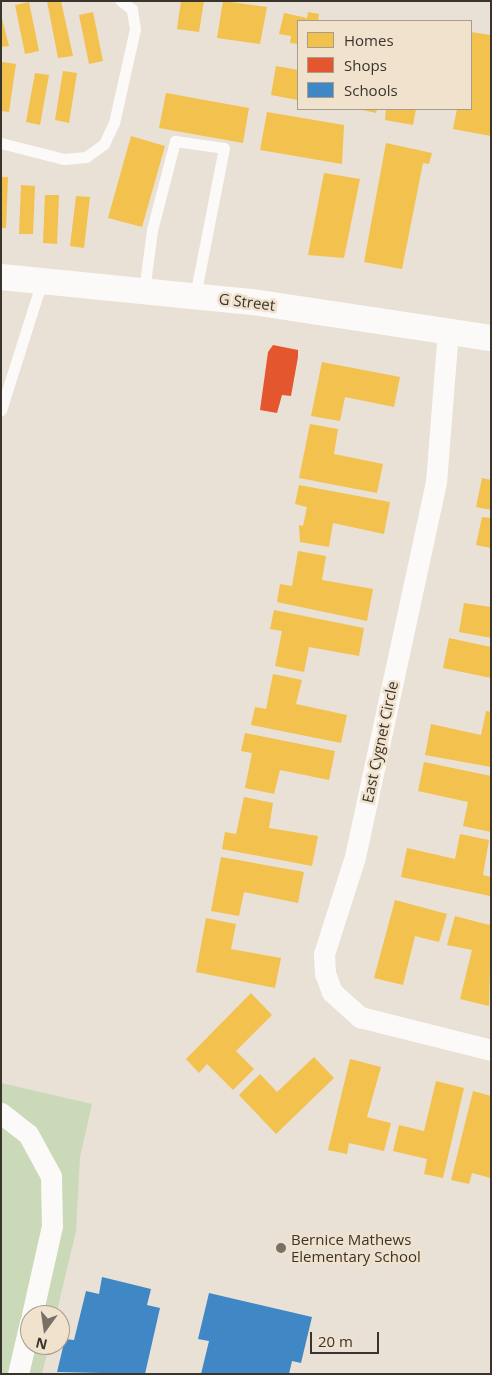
<!DOCTYPE html>
<html>
<head>
<meta charset="utf-8">
<style>
	body { margin:0 }
	#map { position:relative; width:492px; height:1375px; overflow:hidden; background:#e9e1d6; font-family:"Open Sans",sans-serif }
	div>[style] { position:absolute }
	[style*='--x'] { left:calc(var(--x)*1px); top:calc(var(--y)*1px); width:calc(var(--w)*1px); rotate:calc(var(--a)*1deg) }
	.green>* { inset:0; background:#cad9b7 }
	.homes>* { inset:0; background:#f2c14e }
	.shops>* { inset:0; background:#e4572e }
	.schools>* { inset:0; background:#3f88c5 }
	.service>* { height:11px; margin:-5.5px; padding:0 5.5px; transform-origin:5.5px; border-radius:5.5px; background:#fcfaf9 }
	.minor>* { height:21px; margin:-10.5px; padding:0 10.5px; transform-origin:10.5px; border-radius:10.5px; background:#fcfaf9 }
	.tertiary>* { height:26px; margin:-13px; padding:0 13px; transform-origin:13px; border-radius:13px; background:#fcfaf9 }
	.dots>* { width:14px; height:14px; translate:-50% -50%; box-sizing:border-box; border:2px solid #f1e2ce; border-radius:50% }
	span { translate:-50% -50%; white-space:nowrap; text-align:center; line-height:1.15; -webkit-text-stroke:5px #f1e2ce; paint-order:stroke }
	.street-label { font-size:15px; color:#39342c }
	.poi-label { font-size:15px; color:#39342c }
	.left { translate:0 -50%; text-align:left }
	.frame { position:absolute; inset:0; border:2px solid #39342c; pointer-events:none }
	.legend { position:absolute; left:297px; top:20px; width:175px; height:90px; box-sizing:border-box; background:#f1e2ce; border:1px solid #a79c8d; margin:0; padding:6px 9px; list-style:none; font-size:15px; color:#39342c }
	.legend li { display:flex; align-items:center; gap:10px; height:25px }
	.legend b { width:25px; border:1px solid #a79c8d }
	.north { position:absolute; left:20px; top:1305px; width:50px; height:50px; box-sizing:border-box; background:#f1e2ce; border:1px solid #a79c8d; border-radius:50%; rotate:194deg; font-size:14px; font-weight:700; line-height:20px; text-align:center; color:#39342c }
	.north::after { content:''; display:block; margin:auto; width:18px; height:22px; background:#777168; clip-path:polygon(50% 0,100% 100%,50% 72%,0 100%) }
	.scale { position:absolute; left:310px; top:1332px; width:69px; height:22px; box-sizing:border-box; border:2px solid #39342c; border-top:0; padding-left:6px; font-size:15px; line-height:18px; white-space:nowrap; color:#39342c; -webkit-text-stroke:4px #f1e2ce; paint-order:stroke }
</style>
</head>
<body>
<div id="map">
	<div class="green">
		<i style="clip-path:polygon(1px 1083px,92px 1104px,80px 1157px,76px 1231px,56px 1315px,30px 1315px,30px 1345px,49px 1345px,42px 1374px,1px 1374px)"></i>
	</div>
	<div class="homes">
		<i style="clip-path:polygon(47px 1px,61px 1px,73px 56px,58px 58px)"></i>
		<i style="clip-path:polygon(181px 1px,204px 1px,199px 32px,177px 29px)"></i>
		<i style="clip-path:polygon(223px 1px,267px 7px,260px 44px,217px 38px)"></i>
		<i style="clip-path:polygon(29px 2px,39px 51px,25px 54px,15px 5px)"></i>
		<i style="clip-path:polygon(93px 12px,103px 61px,89px 64px,79px 15px)"></i>
		<i style="clip-path:polygon(308px 12px,319px 14px,318px 21px,298px 21px,298px 44px,290px 43px,291px 36px,279px 34px,284px 13px,307px 18px)"></i>
		<i style="clip-path:polygon(1px 15px,9px 46px,1px 47px)"></i>
		<i style="clip-path:polygon(471px 32px,491px 35px,491px 136px,453px 129px,457px 109px,471px 109px)"></i>
		<i style="clip-path:polygon(2px 62px,16px 64px,9px 112px,1px 111px)"></i>
		<i style="clip-path:polygon(276px 66px,298px 70px,298px 100px,271px 95px)"></i>
		<i style="clip-path:polygon(63px 71px,77px 73px,69px 123px,55px 120px)"></i>
		<i style="clip-path:polygon(35px 73px,49px 75px,40px 125px,26px 122px)"></i>
		<i style="clip-path:polygon(166px 93px,249px 108px,243px 143px,159px 128px)"></i>
		<i style="clip-path:polygon(358px 109px,377px 109px,376px 113px)"></i>
		<i style="clip-path:polygon(386px 109px,416px 109px,413px 125px,385px 120px)"></i>
		<i style="clip-path:polygon(267px 112px,344px 125px,342px 164px,260px 150px)"></i>
		<i style="clip-path:polygon(131px 136px,165px 146px,142px 227px,108px 218px)"></i>
		<i style="clip-path:polygon(386px 143px,432px 153px,429px 164px,423px 163px,402px 269px,364px 262px)"></i>
		<i style="clip-path:polygon(324px 173px,360px 179px,344px 258px,308px 255px)"></i>
		<i style="clip-path:polygon(1px 177px,8px 177px,6px 228px,1px 228px)"></i>
		<i style="clip-path:polygon(21px 185px,35px 186px,33px 234px,19px 234px)"></i>
		<i style="clip-path:polygon(45px 195px,59px 195px,57px 244px,43px 243px)"></i>
		<i style="clip-path:polygon(76px 196px,90px 197px,84px 248px,70px 246px)"></i>
		<i style="clip-path:polygon(322px 362px,400px 377px,394px 407px,345px 397px,340px 421px,311px 416px)"></i>
		<i style="clip-path:polygon(310px 424px,338px 429px,334px 454px,383px 464px,377px 493px,299px 478px)"></i>
		<i style="clip-path:polygon(482px 478px,491px 480px,491px 510px,476px 507px)"></i>
		<i style="clip-path:polygon(299px 485px,390px 502px,384px 534px,333px 523px,329px 547px,300px 542px,299px 525px,303px 526px,307px 507px,295px 504px)"></i>
		<i style="clip-path:polygon(482px 517px,491px 518px,491px 548px,476px 545px)"></i>
		<i style="clip-path:polygon(298px 551px,326px 556px,322px 580px,373px 589px,367px 621px,277px 602px,280px 584px,292px 586px)"></i>
		<i style="clip-path:polygon(464px 603px,491px 607px,491px 638px,459px 632px)"></i>
		<i style="clip-path:polygon(274px 610px,364px 628px,359px 656px,309px 647px,304px 672px,275px 666px,282px 631px,270px 629px)"></i>
		<i style="clip-path:polygon(449px 638px,491px 647px,491px 678px,443px 668px)"></i>
		<i style="clip-path:polygon(273px 674px,302px 680px,296px 704px,347px 715px,341px 743px,251px 725px,255px 707px,266px 709px)"></i>
		<i style="clip-path:polygon(486px 711px,491px 712px,491px 767px,425px 755px,431px 724px,481px 735px)"></i>
		<i style="clip-path:polygon(245px 733px,335px 751px,329px 780px,280px 770px,274px 794px,245px 788px,252px 753px,241px 751px)"></i>
		<i style="clip-path:polygon(424px 762px,491px 776px,491px 832px,463px 826px,468px 802px,418px 791px)"></i>
		<i style="clip-path:polygon(244px 797px,273px 803px,269px 828px,318px 836px,312px 866px,222px 849px,225px 832px,236px 834px)"></i>
		<i style="clip-path:polygon(460px 834px,489px 840px,483px 875px,491px 877px,490px 896px,401px 877px,407px 848px,455px 859px)"></i>
		<i style="clip-path:polygon(221px 857px,304px 872px,298px 903px,244px 892px,239px 916px,211px 911px)"></i>
		<i style="clip-path:polygon(395px 900px,447px 914px,439px 942px,415px 936px,403px 985px,374px 978px)"></i>
		<i style="clip-path:polygon(455px 916px,489px 925px,491px 921px,489px 1006px,460px 999px,472px 950px,447px 945px)"></i>
		<i style="clip-path:polygon(206px 918px,236px 924px,231px 949px,281px 958px,275px 988px,196px 972px)"></i>
		<i style="clip-path:polygon(251px 993px,272px 1015px,236px 1051px,254px 1069px,233px 1090px,207px 1064px,199px 1073px,186px 1059px)"></i>
		<i style="clip-path:polygon(314px 1057px,334px 1078px,276px 1134px,239px 1095px,260px 1074px,277px 1092px)"></i>
		<i style="clip-path:polygon(350px 1059px,381px 1067px,367px 1117px,391px 1123px,384px 1151px,349px 1143px,347px 1154px,328px 1150px)"></i>
		<i style="clip-path:polygon(436px 1081px,464px 1088px,443px 1178px,424px 1174px,427px 1159px,393px 1151px,399px 1125px,424px 1131px)"></i>
		<i style="clip-path:polygon(473px 1091px,491px 1096px,491px 1178px,472px 1173px,469px 1184px,451px 1180px)"></i>
	</div>
	<div class="shops">
		<i style="clip-path:polygon(273px 345px,298px 350px,298px 357px,291px 396px,282px 395px,277px 413px,260px 410px,268px 352px)"></i>
	</div>
	<div class="schools">
		<i style="clip-path:polygon(102px 1277px,151px 1289px,147px 1305px,160px 1308px,145px 1374px,57px 1372px,65px 1339px,74px 1340px,86px 1291px,99px 1294px)"></i>
		<i style="clip-path:polygon(209px 1293px,312px 1317px,301px 1363px,292px 1361px,289px 1374px,201px 1374px,209px 1341px,198px 1339px)"></i>
	</div>
	<div class="service">
		<i style="--x:1;--y:143;--w:65;--a:14.3"></i>
		<i style="--x:64;--y:159;--w:22;--a:-5"></i>
		<i style="--x:86;--y:157;--w:22;--a:-36"></i>
		<i style="--x:104;--y:144;--w:23;--a:-65"></i>
		<i style="--x:114;--y:123;--w:96;--a:-77.4"></i>
		<i style="--x:135;--y:29;--w:20;--a:-99"></i>
		<i style="--x:132;--y:9;--w:14;--a:-144"></i>
		<i style="--x:144;--y:291;--w:62;--a:-82.5"></i>
		<i style="--x:152;--y:230;--w:92;--a:-75.5"></i>
		<i style="--x:175;--y:141;--w:49;--a:8.1"></i>
		<i style="--x:224;--y:148;--w:151;--a:101.1"></i>
		<i style="--x:1;--y:410;--w:135;--a:-72.4"></i>
	</div>
	<div class="minor">
		<i style="--x:448;--y:330;--w:152;--a:94.5"></i>
		<i style="--x:436;--y:482;--w:387;--a:102.2"></i>
		<i style="--x:354;--y:860;--w:99;--a:107.7"></i>
		<i style="--x:324;--y:954;--w:19;--a:87"></i>
		<i style="--x:325;--y:973;--w:20;--a:70"></i>
		<i style="--x:332;--y:992;--w:38;--a:42"></i>
		<i style="--x:360;--y:1017;--w:135;--a:14.1"></i>
		<i style="--x:1;--y:1113;--w:34;--a:38"></i>
		<i style="--x:28;--y:1134;--w:48;--a:61.3"></i>
		<i style="--x:51;--y:1176;--w:50;--a:88.9"></i>
		<i style="--x:52;--y:1226;--w:91;--a:102.7"></i>
		<i style="--x:18;--y:1374;--w:53;--a:-77"></i>
	</div>
	<div class="tertiary">
		<i style="--x:1;--y:277;--w:253;--a:5.7"></i>
		<i style="--x:253;--y:302;--w:241;--a:8.6"></i>
	</div>
	<div class="dots">
		<i style="left:281px;top:1248px;background:#777168"></i>
	</div>
	<div class="street-label">
		<span style="left:247px;top:302px;rotate:7deg">G Street</span>
		<span style="left:380px;top:742px;rotate:-78deg">East Cygnet Circle</span>
	</div>
	<div class="poi-label">
		<span class="left" style="left:291px;top:1248px">Bernice Mathews<br>Elementary School</span>
	</div>
	<div class="frame"></div>
	<ul class="legend">
	<li><b style="height:14px;background:#f2c14e"></b>Homes</li>
	<li><b style="height:14px;background:#e4572e"></b>Shops</li>
	<li><b style="height:14px;background:#3f88c5"></b>Schools</li>
	</ul>
	<div class="north">N</div>
	<div class="scale">20 m</div>
</div>
</body>
</html>
